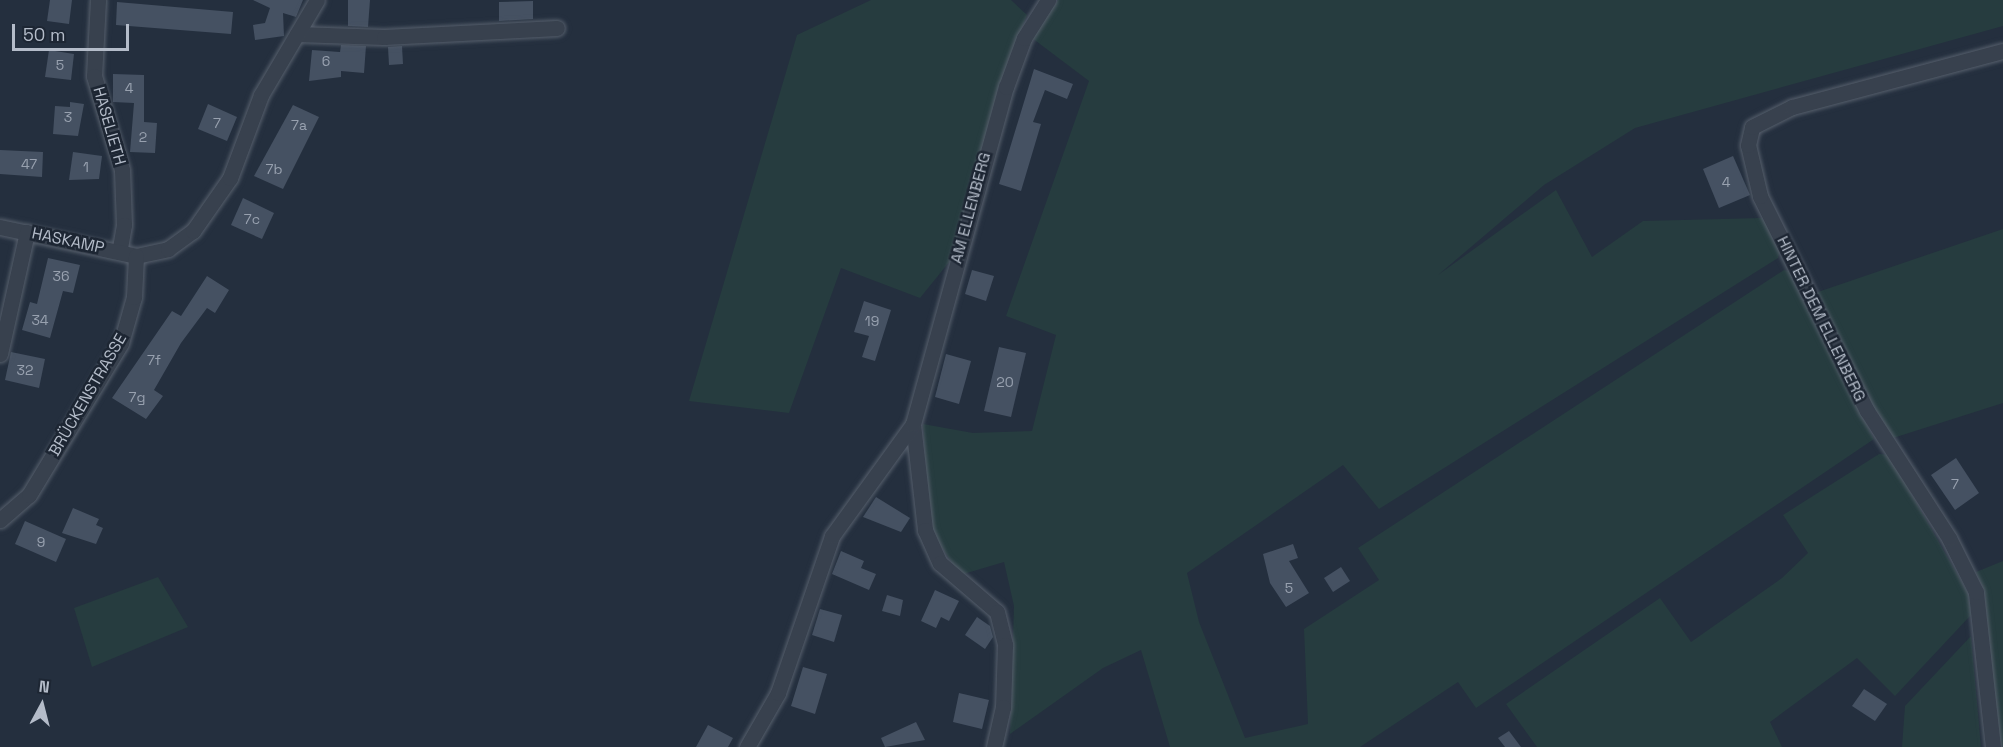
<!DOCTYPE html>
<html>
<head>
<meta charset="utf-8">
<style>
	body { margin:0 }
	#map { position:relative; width:2003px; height:747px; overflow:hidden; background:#242f3e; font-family:"Space Grotesk",sans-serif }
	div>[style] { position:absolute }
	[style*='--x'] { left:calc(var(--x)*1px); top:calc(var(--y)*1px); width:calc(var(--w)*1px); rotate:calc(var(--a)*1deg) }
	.green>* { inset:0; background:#263c3f }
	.building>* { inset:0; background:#455162 }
	.roads { filter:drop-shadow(0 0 2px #565f6c) drop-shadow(0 0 2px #565f6c) }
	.minor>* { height:15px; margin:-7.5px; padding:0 7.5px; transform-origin:7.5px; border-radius:7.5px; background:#38414e }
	span { translate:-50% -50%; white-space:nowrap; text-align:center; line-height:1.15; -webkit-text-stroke:5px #1d2633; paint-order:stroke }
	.number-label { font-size:14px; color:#98a1af }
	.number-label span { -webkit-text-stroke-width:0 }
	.street-label { font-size:16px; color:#b4bcc9 }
	.north { position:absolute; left:12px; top:675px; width:60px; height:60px; -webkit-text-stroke:4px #1d2633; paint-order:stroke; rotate:7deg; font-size:16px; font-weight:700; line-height:24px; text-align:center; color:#b4bcc9 }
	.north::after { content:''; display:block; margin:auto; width:21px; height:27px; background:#b4bcc9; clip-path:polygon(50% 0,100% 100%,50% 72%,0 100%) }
	.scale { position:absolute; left:12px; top:24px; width:117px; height:27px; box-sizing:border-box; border:3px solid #b4bcc9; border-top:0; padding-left:8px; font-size:18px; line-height:21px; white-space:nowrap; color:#b4bcc9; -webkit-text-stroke:4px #1d2633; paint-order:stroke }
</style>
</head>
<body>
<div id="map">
	<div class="green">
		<i style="clip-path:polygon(871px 0,1011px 0,1027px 15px,999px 88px,954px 256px,920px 298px,841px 268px,789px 413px,689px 401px,797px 35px)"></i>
		<i style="clip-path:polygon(1058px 0,2003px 0,2003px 26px,1635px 128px,1544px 185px,1438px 275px,1556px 190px,1592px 257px,1643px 221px,1762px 218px,1780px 249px,1778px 258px,1379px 509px,1343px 465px,1187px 573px,1199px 622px,1245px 738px,1308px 724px,1304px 629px,1379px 580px,1358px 548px,1784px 270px,1789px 271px,1874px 439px,1476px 708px,1458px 682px,1360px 747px,1170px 747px,1141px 650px,1103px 668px,1010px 734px,1014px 606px,1004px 562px,960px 575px,929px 528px,923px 424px,973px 433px,1032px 431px,1056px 335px,1006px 316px,1089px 81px,1032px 38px)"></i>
		<i style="clip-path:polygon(2003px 229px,2003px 403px,1890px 439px,1815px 293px)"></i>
		<i style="clip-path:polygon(1879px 454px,1889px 455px,1968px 593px,1971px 615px,1895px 696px,1857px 658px,1770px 722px,1782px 747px,1537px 747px,1506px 704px,1660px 598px,1691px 642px,1782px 578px,1808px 553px,1783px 515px)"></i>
		<i style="clip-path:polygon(2003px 561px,2003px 747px,2000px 747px,1984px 590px,1976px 572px)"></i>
		<i style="clip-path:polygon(158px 577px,188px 627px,92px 667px,74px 608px)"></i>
		<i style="clip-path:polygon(1971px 636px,1981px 747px,1902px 747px,1905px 706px)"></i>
	</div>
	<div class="building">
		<i style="clip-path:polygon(50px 0,72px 0,69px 24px,47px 21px)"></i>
		<i style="clip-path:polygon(253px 0,303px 0,296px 17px,283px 13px,284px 36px,255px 40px,253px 25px,265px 23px,270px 8px)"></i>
		<i style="clip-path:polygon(348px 0,370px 0,368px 27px,348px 26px)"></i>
		<i style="clip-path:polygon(533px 1px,533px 19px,499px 21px,499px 2px)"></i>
		<i style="clip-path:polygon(117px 2px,233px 12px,231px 34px,116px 25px)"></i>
		<i style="clip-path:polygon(341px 45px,366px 46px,364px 73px,341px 71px,341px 77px,309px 81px,312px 50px,340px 52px)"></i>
		<i style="clip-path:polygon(402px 46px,403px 64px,389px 65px,388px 47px)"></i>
		<i style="clip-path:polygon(49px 50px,74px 54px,71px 80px,45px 77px)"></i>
		<i style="clip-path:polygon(1034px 69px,1073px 84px,1067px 99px,1045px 90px,1033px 122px,1041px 124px,1021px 191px,999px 184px)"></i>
		<i style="clip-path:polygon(113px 74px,144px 75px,144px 122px,157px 123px,155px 153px,130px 152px,134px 103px,113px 102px)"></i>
		<i style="clip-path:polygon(70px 102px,84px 104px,78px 136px,53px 134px,55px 106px,70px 107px)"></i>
		<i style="clip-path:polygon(208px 104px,237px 117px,227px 141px,198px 129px)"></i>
		<i style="clip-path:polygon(293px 105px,319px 117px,283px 189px,254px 176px)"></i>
		<i style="clip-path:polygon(0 150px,43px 152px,42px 177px,0 174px)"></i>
		<i style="clip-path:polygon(73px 152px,102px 156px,99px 179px,69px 180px)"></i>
		<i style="clip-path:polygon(1733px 156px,1750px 195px,1719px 208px,1703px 169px)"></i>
		<i style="clip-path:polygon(243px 198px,274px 213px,262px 239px,231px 225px)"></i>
		<i style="clip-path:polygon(48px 258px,80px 265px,73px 293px,63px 291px,50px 338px,22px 330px,30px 302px,37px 304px)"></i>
		<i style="clip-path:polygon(972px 270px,994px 276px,986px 301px,965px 294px)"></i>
		<i style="clip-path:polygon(207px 276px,229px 290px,215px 313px,207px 308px,181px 343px,154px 390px,163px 396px,146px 419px,112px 398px,172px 311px,181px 316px)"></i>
		<i style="clip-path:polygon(864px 301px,891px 310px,875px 361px,862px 357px,869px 336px,854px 332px)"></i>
		<i style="clip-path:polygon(999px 347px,1026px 353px,1011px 417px,984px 411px)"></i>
		<i style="clip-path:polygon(11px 352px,45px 359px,39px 388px,5px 380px)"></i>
		<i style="clip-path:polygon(946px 354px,971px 361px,959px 404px,935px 397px)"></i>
		<i style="clip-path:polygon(1956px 458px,1979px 493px,1955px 510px,1931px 475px)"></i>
		<i style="clip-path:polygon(876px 497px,910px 518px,901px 532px,863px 517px)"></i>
		<i style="clip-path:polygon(73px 508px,99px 519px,96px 525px,103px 528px,96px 544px,62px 533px)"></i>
		<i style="clip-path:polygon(25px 521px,66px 539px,56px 562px,15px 544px)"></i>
		<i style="clip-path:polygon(1293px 544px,1298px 558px,1289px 561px,1309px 593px,1286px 607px,1270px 583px,1263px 554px)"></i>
		<i style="clip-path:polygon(841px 551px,864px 561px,861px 568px,876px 574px,869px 590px,832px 574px)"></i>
		<i style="clip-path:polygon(1341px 567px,1350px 581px,1333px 592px,1324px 578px)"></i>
		<i style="clip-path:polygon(935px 590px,959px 601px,949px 621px,941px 617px,936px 628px,921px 621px)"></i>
		<i style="clip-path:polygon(887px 595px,903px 600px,900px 616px,882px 611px)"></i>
		<i style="clip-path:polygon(820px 609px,842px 615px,834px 642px,812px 635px)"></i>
		<i style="clip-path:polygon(977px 617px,990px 626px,993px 637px,985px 649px,965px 635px)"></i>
		<i style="clip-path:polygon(803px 667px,827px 674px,815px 714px,791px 706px)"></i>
		<i style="clip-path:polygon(1864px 689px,1887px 704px,1875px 721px,1852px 706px)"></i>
		<i style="clip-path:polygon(959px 693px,989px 700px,982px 729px,953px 722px)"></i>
		<i style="clip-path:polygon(916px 722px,925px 740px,885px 747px,881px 738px)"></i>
		<i style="clip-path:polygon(708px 725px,733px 738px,728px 747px,696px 747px)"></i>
		<i style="clip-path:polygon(1509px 731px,1521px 747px,1505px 747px,1498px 738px)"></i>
	</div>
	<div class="roads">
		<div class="minor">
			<i style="--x:98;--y:0;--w:76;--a:93"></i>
			<i style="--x:94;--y:76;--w:98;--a:73.4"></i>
			<i style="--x:122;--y:170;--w:55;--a:87.9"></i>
			<i style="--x:124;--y:225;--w:27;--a:100"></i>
			<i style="--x:297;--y:34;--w:87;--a:2"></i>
			<i style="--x:384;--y:37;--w:173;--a:-3"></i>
			<i style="--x:0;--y:227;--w:139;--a:12"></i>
			<i style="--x:136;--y:256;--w:33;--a:-12"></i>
			<i style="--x:168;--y:249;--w:31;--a:-36"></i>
			<i style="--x:193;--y:231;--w:65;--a:-55.1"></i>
			<i style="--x:230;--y:178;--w:89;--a:-69.5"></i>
			<i style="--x:261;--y:95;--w:110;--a:-59.5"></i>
			<i style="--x:0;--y:354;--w:125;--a:-77.5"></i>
			<i style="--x:913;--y:424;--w:107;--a:83.5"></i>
			<i style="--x:925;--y:530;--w:36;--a:66"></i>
			<i style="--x:940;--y:563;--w:75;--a:40.7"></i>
			<i style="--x:997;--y:612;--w:34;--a:76"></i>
			<i style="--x:1005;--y:645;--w:62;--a:91.8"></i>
			<i style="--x:1003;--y:707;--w:41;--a:102.7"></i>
			<i style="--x:0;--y:520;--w:38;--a:-41"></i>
			<i style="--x:29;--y:495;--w:178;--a:-58.8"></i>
			<i style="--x:121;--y:343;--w:48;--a:-74.2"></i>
			<i style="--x:134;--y:297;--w:41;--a:-87.2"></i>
			<i style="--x:747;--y:747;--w:62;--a:-60.1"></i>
			<i style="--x:778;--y:693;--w:166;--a:-71"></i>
			<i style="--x:832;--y:536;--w:138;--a:-54.1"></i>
			<i style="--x:913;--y:424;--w:350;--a:-74.6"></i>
			<i style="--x:1006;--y:87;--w:52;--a:-69.8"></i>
			<i style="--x:1024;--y:38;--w:45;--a:-57.7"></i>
			<i style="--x:1993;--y:747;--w:156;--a:-96.3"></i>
			<i style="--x:1976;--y:592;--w:60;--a:-116.6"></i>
			<i style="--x:1949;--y:538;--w:151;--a:-122.8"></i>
			<i style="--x:1867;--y:411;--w:240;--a:-116.5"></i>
			<i style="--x:1760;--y:196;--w:52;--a:-103.2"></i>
			<i style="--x:1748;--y:145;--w:18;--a:-77"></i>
			<i style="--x:1752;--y:127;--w:45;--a:-26.6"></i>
			<i style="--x:1792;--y:107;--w:218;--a:-14.9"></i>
		</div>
	</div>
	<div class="number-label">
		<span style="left:326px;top:61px">6</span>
		<span style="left:60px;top:65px">5</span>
		<span style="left:129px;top:88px">4</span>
		<span style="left:68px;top:117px">3</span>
		<span style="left:217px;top:123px">7</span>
		<span style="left:299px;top:125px">7a</span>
		<span style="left:143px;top:137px">2</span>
		<span style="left:29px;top:164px">47</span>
		<span style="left:86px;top:167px">1</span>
		<span style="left:274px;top:169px">7b</span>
		<span style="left:1726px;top:182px">4</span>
		<span style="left:252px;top:219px">7c</span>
		<span style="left:61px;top:276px">36</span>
		<span style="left:40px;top:320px">34</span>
		<span style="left:872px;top:321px">19</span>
		<span style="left:154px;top:360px">7f</span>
		<span style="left:25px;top:370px">32</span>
		<span style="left:1005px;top:382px">20</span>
		<span style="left:137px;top:397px">7g</span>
		<span style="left:1955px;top:484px">7</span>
		<span style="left:41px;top:542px">9</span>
		<span style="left:1289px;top:588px">5</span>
	</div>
	<div class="street-label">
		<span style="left:109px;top:126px;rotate:74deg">HASELIETH</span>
		<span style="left:971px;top:208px;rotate:-75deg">AM ELLENBERG</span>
		<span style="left:68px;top:241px;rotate:12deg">HASKAMP</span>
		<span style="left:1821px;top:319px;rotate:64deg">HINTER DEM ELLENBERG</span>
		<span style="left:88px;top:395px;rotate:-60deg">BRÜCKENSTRASSE</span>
	</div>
	<div class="north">N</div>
	<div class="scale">50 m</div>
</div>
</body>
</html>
